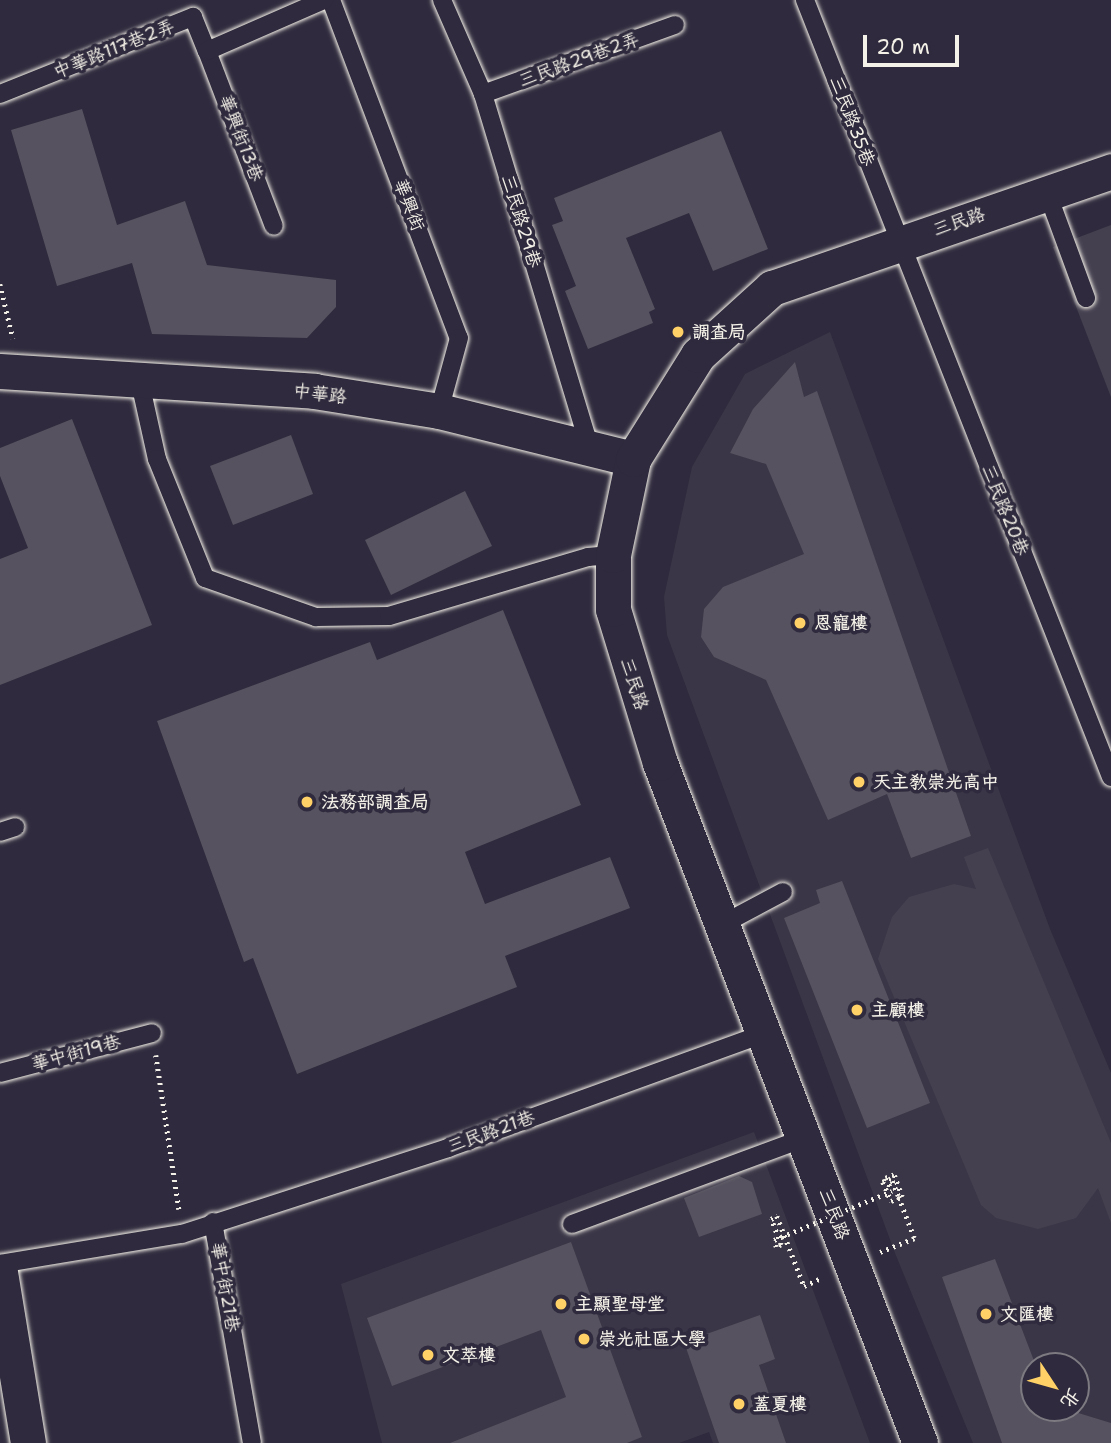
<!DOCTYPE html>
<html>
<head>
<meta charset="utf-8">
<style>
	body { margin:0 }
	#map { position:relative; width:1111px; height:1443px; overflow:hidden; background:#2f2a3d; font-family:"Shantell Sans","LXGW WenKai TC",sans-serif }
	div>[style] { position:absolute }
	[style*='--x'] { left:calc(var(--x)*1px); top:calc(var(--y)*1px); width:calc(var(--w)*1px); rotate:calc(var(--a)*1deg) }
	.built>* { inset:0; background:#3b3647 }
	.green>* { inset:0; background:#454050 }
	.building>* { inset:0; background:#56525f }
	.path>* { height:4.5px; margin-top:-2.25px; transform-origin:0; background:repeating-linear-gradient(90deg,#f4f1e8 0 2px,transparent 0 7px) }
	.roads { filter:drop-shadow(0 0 2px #f4f1e8) drop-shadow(0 0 2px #f4f1e8) }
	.service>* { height:18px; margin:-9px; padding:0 9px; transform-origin:9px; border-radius:9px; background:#2f2a3d }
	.minor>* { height:35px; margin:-17.5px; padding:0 17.5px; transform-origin:17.5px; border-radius:17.5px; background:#2f2a3d }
	.path-bridge>* { height:4.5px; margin-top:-2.25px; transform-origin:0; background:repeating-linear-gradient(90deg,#f4f1e8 0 2px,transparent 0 7px) }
	.dots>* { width:19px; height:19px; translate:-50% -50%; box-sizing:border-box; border:4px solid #2f2a3d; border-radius:50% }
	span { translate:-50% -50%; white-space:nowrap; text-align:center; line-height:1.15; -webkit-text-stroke:7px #2f2a3d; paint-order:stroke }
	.street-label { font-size:18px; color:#f4f1e8 }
	.poi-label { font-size:18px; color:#f4f1e8; font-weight:700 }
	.left { translate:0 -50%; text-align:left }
	.north { position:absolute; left:1020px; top:1352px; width:70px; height:70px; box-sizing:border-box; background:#2f2a3d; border:2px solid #7e7a81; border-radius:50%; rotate:126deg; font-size:19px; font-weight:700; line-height:28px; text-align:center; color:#f4f1e8 }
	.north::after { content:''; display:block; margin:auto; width:24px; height:32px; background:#ffd166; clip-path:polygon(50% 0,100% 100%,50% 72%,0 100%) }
	.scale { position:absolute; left:863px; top:35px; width:96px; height:32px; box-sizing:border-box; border:4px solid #f4f1e8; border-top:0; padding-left:9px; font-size:21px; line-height:24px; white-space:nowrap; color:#f4f1e8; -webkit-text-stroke:5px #2f2a3d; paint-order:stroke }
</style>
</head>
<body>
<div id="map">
	<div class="built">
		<i style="clip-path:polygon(evenodd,830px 332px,1050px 929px,1111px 1073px,1111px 1443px,973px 1443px,895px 1253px,667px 635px,664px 597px,692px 467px,745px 374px,830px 332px,1034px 1366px,1076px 1366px,1076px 1408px,1034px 1408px,1034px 1366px)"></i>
		<i style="clip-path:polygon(754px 1132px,870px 1443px,713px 1443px,709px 1432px,679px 1443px,382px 1443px,341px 1284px)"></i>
	</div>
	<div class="green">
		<i style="clip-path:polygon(1111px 225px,1111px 397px,1053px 247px)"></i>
		<i style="clip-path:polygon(988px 848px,1111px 1143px,1111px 1223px,1098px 1188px,1076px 1218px,1038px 1229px,996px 1218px,981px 1205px,878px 959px,892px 917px,909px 897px,954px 884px,976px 889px,964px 857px)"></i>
	</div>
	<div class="building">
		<i style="clip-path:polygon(82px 109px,117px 225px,185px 201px,207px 265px,336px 280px,336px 307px,307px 338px,152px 334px,132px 263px,57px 286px,11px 130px)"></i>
		<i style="clip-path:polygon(721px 131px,768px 249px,713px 271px,689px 213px,626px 238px,655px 309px,649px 312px,653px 323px,588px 349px,565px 291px,576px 286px,552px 225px,563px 221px,554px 198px)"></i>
		<i style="clip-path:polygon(795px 362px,804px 397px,817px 391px,971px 836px,911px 858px,887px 794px,828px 820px,766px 680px,714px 657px,701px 637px,704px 609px,723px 587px,804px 554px,766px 464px,730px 453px,753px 409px)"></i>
		<i style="clip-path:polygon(72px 419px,152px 625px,0 685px,0 559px,28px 548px,0 476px,0 448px)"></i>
		<i style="clip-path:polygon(291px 435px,313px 494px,233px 525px,210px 466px)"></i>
		<i style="clip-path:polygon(465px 491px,492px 546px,391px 595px,365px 540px)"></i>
		<i style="clip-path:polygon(503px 610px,581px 805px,465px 852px,485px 904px,610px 857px,630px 908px,505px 956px,517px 987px,297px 1074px,253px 958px,244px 962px,157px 721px,370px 642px,377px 660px)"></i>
		<i style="clip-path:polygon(842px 881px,930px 1103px,867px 1128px,784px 918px,820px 903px,816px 890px)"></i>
		<i style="clip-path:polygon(739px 1176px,752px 1182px,762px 1214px,699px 1237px,684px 1198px)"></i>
		<i style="clip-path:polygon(571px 1242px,642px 1437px,627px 1443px,450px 1443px,566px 1397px,541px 1330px,392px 1386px,367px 1318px)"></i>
		<i style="clip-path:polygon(995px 1259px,1036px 1366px,1034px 1408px,1062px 1408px,1111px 1423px,1111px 1443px,1002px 1443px,942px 1277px)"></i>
		<i style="clip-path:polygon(760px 1315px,775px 1359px,759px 1365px,786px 1443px,719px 1443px,684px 1342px)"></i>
	</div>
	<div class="path">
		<i style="--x:0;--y:284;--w:56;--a:76.5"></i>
		<i style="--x:156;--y:1055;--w:156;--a:81.5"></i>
		<i style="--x:781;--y:1245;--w:28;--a:-111"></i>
		<i style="--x:771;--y:1219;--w:7;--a:-27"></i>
		<i style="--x:777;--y:1216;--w:75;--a:68.9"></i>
		<i style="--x:804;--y:1286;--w:19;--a:-25"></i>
		<i style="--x:781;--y:1245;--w:5;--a:158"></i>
		<i style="--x:776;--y:1247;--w:7;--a:-106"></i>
		<i style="--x:774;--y:1240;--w:8;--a:-23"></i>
		<i style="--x:880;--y:1252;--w:37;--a:-22"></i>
		<i style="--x:914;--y:1238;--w:45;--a:-110.9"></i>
		<i style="--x:898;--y:1196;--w:18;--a:-112"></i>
		<i style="--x:891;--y:1179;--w:9;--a:159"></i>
		<i style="--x:883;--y:1182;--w:21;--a:67"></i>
		<i style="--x:891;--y:1201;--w:12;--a:-20"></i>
		<i style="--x:902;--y:1197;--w:23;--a:-110"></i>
		<i style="--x:894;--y:1175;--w:9;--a:159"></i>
		<i style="--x:886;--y:1178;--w:14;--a:65"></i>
	</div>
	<div class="roads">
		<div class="service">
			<i style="--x:331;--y:0;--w:361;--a:69.3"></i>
			<i style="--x:459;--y:338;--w:76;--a:105.3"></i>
			<i style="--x:442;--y:0;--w:103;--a:66.4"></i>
			<i style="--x:483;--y:94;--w:368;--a:73.2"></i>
			<i style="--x:805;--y:0;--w:835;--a:68.5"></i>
			<i style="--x:207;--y:51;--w:187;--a:69.1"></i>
			<i style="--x:0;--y:94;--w:208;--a:-21.8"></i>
			<i style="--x:193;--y:17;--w:37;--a:68"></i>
			<i style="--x:207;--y:51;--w:128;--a:-23.6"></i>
			<i style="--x:483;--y:94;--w:204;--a:-19.8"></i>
			<i style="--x:1047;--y:192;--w:113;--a:69.8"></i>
			<i style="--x:139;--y:378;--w:83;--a:77.5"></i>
			<i style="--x:157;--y:459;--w:128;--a:68"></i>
			<i style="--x:205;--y:578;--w:118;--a:19.4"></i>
			<i style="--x:316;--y:617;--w:73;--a:-0.8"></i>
			<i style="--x:389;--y:616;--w:208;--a:-16.5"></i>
			<i style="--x:588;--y:557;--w:25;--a:-5"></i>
			<i style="--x:0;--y:832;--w:16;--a:-18"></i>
			<i style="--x:723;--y:924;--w:68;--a:-28.1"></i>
			<i style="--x:0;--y:1073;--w:157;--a:-14.7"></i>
			<i style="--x:213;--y:1222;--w:224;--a:80"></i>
			<i style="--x:572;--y:1224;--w:248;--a:-20.3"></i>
			<i style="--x:0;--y:1264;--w:184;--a:-9.4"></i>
			<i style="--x:182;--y:1234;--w:280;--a:-17.9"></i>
			<i style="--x:448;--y:1148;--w:338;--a:-19.9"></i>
		</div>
		<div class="minor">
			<i style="--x:0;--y:371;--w:315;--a:3.6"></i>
			<i style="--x:314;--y:391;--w:127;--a:9.1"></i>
			<i style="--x:439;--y:411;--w:200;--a:13.9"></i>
			<i style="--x:0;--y:1272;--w:173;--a:80.7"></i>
			<i style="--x:920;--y:1443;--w:728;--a:-110.92"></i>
			<i style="--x:660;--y:763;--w:161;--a:-107"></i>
			<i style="--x:613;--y:609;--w:54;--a:-90"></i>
			<i style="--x:613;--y:555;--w:98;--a:-78.2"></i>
			<i style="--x:633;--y:459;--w:123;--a:-58"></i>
			<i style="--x:698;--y:355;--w:100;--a:-42.2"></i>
			<i style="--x:772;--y:288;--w:359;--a:-19"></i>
		</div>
	</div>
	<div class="path-bridge">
		<i style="--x:781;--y:1237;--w:120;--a:-22.5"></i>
	</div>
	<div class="dots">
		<i style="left:678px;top:332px;background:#ffd166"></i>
		<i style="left:800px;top:623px;background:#ffd166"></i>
		<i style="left:859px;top:782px;background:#ffd166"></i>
		<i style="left:307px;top:802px;background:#ffd166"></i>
		<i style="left:857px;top:1010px;background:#ffd166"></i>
		<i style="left:561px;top:1304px;background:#ffd166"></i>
		<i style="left:986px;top:1314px;background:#ffd166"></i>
		<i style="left:584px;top:1339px;background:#ffd166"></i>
		<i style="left:428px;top:1355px;background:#ffd166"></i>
		<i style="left:739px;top:1404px;background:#ffd166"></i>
	</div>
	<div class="street-label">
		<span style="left:114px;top:49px;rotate:-22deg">中華路117巷2弄</span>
		<span style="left:579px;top:60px;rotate:-20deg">三民路29巷2弄</span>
		<span style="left:852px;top:121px;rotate:69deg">三民路35巷</span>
		<span style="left:241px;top:138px;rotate:69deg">華興街13巷</span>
		<span style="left:409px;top:205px;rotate:69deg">華興街</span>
		<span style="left:521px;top:221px;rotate:73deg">三民路29巷</span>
		<span style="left:959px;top:222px;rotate:-19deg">三民路</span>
		<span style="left:320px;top:394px;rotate:7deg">中華路</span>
		<span style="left:1005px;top:510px;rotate:68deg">三民路20巷</span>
		<span style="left:634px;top:684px;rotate:72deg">三民路</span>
		<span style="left:76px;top:1053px;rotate:-15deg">華中街19巷</span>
		<span style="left:491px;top:1132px;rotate:-20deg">三民路21巷</span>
		<span style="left:834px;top:1214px;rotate:69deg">三民路</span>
		<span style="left:225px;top:1287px;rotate:80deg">華中街21巷</span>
	</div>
	<div class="poi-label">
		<span class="left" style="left:692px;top:332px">調查局</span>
		<span class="left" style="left:814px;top:623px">恩寵樓</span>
		<span class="left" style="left:873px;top:782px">天主教崇光高中</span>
		<span class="left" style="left:321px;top:802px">法務部調查局</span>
		<span class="left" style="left:871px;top:1010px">主顧樓</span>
		<span class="left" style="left:575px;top:1304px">主顯聖母堂</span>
		<span class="left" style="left:1000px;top:1314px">文匯樓</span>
		<span class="left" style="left:598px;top:1339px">崇光社區大學</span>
		<span class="left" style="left:442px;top:1355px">文萃樓</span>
		<span class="left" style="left:753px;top:1404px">蓋夏樓</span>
	</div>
	<div class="north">北</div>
	<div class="scale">20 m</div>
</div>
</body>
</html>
